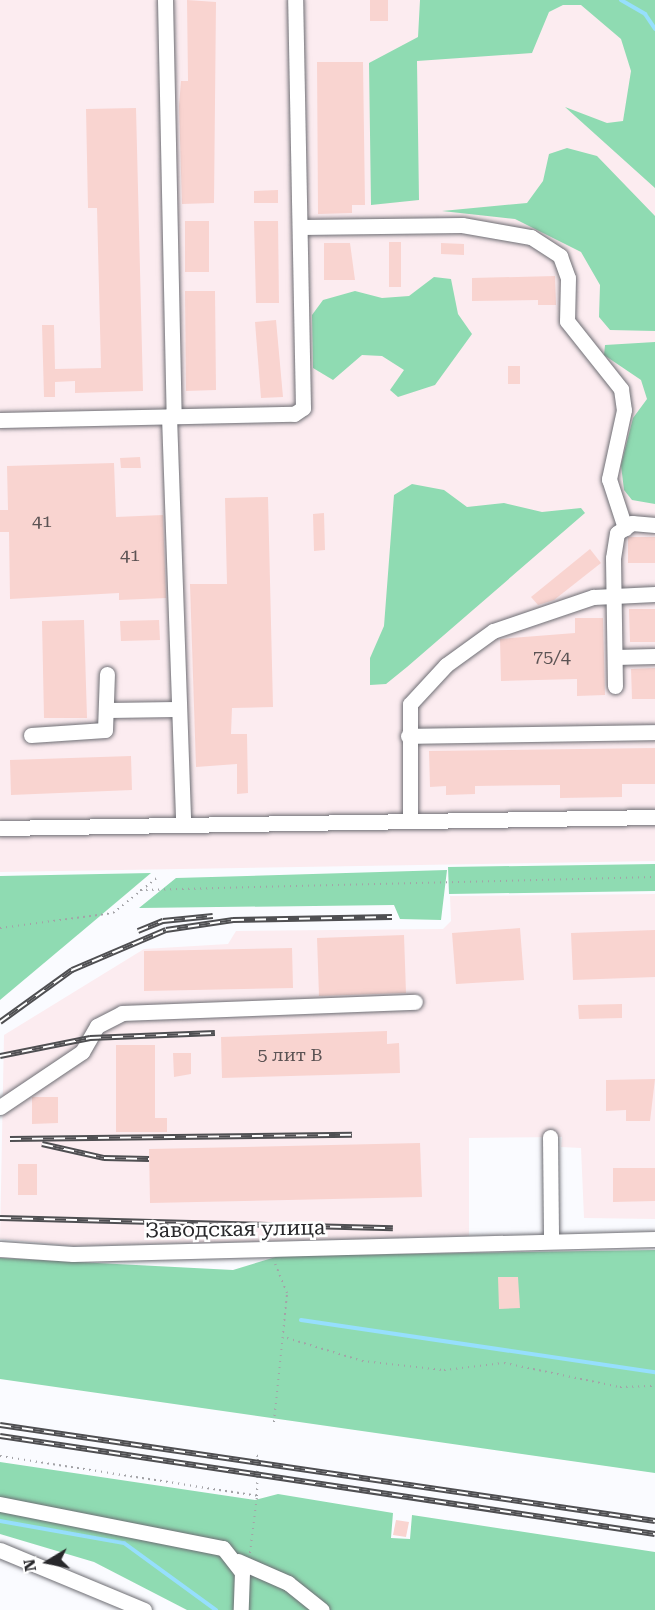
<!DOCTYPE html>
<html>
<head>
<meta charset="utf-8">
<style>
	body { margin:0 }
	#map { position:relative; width:655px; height:1610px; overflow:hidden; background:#fafbff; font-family:"Roboto Serif",serif }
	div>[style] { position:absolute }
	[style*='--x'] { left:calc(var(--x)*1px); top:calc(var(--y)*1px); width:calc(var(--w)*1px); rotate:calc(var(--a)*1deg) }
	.industrial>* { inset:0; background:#fcecf0 }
	.green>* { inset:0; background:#8fdbb2 }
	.stream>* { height:4px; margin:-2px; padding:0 2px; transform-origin:2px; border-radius:2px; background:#96dffd }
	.building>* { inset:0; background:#f9d4d0 }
	.path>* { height:2px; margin-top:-1px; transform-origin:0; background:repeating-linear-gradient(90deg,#a3a3a7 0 1.5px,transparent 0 6px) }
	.roads { filter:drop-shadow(0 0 2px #6e6e74) drop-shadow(0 0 2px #6e6e74) }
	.minor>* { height:15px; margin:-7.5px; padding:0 7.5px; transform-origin:7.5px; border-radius:7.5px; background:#fff }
	.rail>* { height:6px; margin-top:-3px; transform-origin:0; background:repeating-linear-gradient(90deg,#fff 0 11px,#4f4f52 0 22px); box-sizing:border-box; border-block:2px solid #4f4f52 }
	span { translate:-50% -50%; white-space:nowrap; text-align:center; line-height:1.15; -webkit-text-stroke:5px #fff; paint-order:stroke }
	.number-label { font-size:18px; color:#5c5354 }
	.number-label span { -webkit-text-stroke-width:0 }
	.street-label { font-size:21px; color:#28282b }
	.north { position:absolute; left:18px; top:1532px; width:60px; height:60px; -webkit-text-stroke:4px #fff; paint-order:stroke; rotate:260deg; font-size:16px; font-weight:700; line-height:24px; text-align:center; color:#28282b }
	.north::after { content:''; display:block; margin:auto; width:21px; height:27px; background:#28282b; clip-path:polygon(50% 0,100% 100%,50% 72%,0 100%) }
</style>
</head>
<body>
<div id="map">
	<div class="industrial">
		<i style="clip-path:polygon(0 0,655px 0,655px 861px,0 872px)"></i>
		<i style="clip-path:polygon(655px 894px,655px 1219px,584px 1218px,581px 1148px,561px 1147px,562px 1137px,469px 1138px,469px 1236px,73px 1246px,0 1239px,4px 1035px,144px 949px,228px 944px,236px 931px,443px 929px,451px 921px,450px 896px)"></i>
	</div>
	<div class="green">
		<i style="clip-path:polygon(420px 0,655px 0,655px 188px,565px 107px,607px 123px,623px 121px,631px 71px,621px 39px,581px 5px,563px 5px,549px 12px,532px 53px,417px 61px,419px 200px,371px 205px,369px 63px,418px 37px)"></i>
		<i style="clip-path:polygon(567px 148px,597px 156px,655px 216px,655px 331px,610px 330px,599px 317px,600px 285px,581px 252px,515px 219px,442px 211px,527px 203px,543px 181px,549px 154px)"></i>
		<i style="clip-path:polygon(434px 277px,451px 279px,458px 314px,472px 334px,435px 385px,398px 397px,390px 390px,404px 370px,382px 356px,362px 355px,333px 380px,313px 368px,312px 315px,323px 300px,355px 291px,382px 298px,409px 296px)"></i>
		<i style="clip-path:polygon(655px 342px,655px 504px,632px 500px,624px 490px,621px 465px,633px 418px,647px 399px,641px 380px,604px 355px,605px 345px)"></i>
		<i style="clip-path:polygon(412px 484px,444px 490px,467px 507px,504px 503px,542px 512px,581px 508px,585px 513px,407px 667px,386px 684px,370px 685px,370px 658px,384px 626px,394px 495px)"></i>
		<i style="clip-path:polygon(655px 864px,655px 891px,449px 894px,448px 867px)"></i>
		<i style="clip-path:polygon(447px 870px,441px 920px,400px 919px,394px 905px,139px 908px,176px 878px)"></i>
		<i style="clip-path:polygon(151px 873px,87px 927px,0 1000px,0 876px)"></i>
		<i style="clip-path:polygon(655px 1250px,655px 1473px,0 1379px,0 1258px,233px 1270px,279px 1256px)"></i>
		<i style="clip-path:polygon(0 1462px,255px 1500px,278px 1494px,393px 1513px,391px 1538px,410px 1539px,412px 1515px,655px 1552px,655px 1610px,187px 1610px,94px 1562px,0 1534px)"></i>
	</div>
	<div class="stream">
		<i style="--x:621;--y:0;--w:28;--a:30"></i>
		<i style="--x:645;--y:14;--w:18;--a:56"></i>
		<i style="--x:301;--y:1320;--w:358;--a:8.4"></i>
		<i style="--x:0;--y:1521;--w:126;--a:10.1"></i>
		<i style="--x:124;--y:1543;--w:114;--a:36.1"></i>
	</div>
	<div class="building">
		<i style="clip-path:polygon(187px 0,216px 2px,214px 203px,182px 204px,179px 106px,181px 81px,188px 81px)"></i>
		<i style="clip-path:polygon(370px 0,388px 0,388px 21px,370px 21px)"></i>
		<i style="clip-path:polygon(317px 62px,363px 62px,365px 205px,352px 205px,352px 213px,318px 214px)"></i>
		<i style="clip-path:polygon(136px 108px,143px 391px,75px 393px,75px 381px,55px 382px,55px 397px,44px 397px,42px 325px,54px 325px,55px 369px,101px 368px,97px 208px,88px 208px,86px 109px)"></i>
		<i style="clip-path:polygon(278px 190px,278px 203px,254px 203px,254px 191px)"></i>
		<i style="clip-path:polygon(185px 221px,209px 221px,209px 272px,185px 272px)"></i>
		<i style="clip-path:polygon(254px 221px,278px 221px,279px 303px,256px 303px)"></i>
		<i style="clip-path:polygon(389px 242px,401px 242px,401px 287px,389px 287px)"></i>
		<i style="clip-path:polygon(324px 243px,350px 243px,355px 280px,324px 280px)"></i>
		<i style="clip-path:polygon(441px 243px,464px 244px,464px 255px,441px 254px)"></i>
		<i style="clip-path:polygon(555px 276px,556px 305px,538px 305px,538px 300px,472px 301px,472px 278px)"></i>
		<i style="clip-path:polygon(185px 291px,215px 291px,216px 390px,186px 391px)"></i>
		<i style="clip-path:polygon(276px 320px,283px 397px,261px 398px,255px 322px)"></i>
		<i style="clip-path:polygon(508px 366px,520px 366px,520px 384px,508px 384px)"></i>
		<i style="clip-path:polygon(140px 457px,141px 468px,121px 468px,120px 458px)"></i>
		<i style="clip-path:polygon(114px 463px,116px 517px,163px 515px,166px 598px,119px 600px,119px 593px,10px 599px,9px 532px,0 532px,0 510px,8px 510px,7px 466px)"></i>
		<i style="clip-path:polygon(268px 497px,273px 707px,232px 708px,231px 734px,247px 734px,248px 793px,237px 794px,237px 764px,196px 767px,190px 584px,227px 584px,225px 498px)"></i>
		<i style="clip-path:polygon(324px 513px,325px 550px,314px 551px,313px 514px)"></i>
		<i style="clip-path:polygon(628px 537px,655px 537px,655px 563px,628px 563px)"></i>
		<i style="clip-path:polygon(590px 549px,601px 563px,554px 600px,538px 605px,531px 597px)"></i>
		<i style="clip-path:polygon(629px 609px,655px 609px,655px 642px,630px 642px)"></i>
		<i style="clip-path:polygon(575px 618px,603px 618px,605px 695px,577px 696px,577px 679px,501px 681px,500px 639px,575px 633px)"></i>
		<i style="clip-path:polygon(84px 620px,87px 718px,44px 718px,42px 621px)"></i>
		<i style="clip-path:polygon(159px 620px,160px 640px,121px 641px,120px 621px)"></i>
		<i style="clip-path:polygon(655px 668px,655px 699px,632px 699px,631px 669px)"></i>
		<i style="clip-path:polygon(655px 748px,655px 784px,622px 784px,622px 797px,560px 798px,560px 785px,475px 786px,475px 794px,446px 795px,446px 786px,430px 787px,429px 751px)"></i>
		<i style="clip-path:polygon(131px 756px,132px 790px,11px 795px,10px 760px)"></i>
		<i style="clip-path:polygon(520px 928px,524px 980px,456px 984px,452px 933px)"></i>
		<i style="clip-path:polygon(655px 930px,655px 977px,573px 980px,571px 933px)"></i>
		<i style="clip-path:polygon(404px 935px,406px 993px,319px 996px,317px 938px)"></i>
		<i style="clip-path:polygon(292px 948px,293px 988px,144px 991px,144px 951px)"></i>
		<i style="clip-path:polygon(622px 1004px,622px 1018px,579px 1019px,578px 1005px)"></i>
		<i style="clip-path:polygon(387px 1031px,387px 1044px,399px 1043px,400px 1073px,222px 1078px,221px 1037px)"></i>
		<i style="clip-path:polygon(116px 1045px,155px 1045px,155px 1118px,167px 1118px,167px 1132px,116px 1132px)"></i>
		<i style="clip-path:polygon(173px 1053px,191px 1053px,191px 1074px,174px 1077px)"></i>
		<i style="clip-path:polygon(655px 1079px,650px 1121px,626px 1121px,626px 1110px,606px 1111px,606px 1080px)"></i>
		<i style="clip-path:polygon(32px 1097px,58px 1097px,58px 1123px,32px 1124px)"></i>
		<i style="clip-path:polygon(420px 1143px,422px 1197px,150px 1203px,149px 1149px)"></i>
		<i style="clip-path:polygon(18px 1164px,37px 1164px,37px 1195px,18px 1195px)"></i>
		<i style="clip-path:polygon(613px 1168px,655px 1168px,655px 1201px,613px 1202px)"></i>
		<i style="clip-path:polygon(498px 1277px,518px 1277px,520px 1308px,499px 1309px)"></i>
		<i style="clip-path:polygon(396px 1520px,409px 1522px,406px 1537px,393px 1535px)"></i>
	</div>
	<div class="path">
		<i style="--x:140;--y:890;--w:515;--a:-1.45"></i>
		<i style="--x:0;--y:928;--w:114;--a:-7.6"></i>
		<i style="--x:113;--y:913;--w:58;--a:-38.7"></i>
		<i style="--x:287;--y:1338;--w:78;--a:17"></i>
		<i style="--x:362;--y:1361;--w:82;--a:6.3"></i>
		<i style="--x:444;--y:1370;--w:60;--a:-6.7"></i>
		<i style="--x:504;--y:1363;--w:118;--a:11.7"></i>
		<i style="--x:620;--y:1387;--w:35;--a:-2"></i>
		<i style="--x:274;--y:1422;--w:130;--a:-84.2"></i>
		<i style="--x:287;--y:1293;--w:35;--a:-112"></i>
		<i style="--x:0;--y:1456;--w:260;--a:8.8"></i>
		<i style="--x:250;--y:1553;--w:57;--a:-83"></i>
		<i style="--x:257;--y:1496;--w:40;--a:-88.6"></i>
		<i style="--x:258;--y:1456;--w:4;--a:-166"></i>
	</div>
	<div class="roads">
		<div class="minor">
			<i style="--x:165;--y:0;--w:416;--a:88.8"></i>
			<i style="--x:301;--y:227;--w:161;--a:-0.7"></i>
			<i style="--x:462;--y:225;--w:70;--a:9.9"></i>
			<i style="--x:531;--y:237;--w:35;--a:33"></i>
			<i style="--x:560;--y:256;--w:23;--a:70"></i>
			<i style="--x:568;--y:278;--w:43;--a:91.3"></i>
			<i style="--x:567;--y:321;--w:87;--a:51.5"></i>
			<i style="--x:621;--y:389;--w:21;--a:82"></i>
			<i style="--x:624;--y:410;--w:71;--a:102.3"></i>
			<i style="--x:609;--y:479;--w:52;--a:71.9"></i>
			<i style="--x:169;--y:416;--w:406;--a:88"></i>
			<i style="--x:0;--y:420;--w:294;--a:-1.2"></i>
			<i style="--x:294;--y:414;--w:11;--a:-34"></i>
			<i style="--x:303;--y:408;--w:408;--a:-91.1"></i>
			<i style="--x:615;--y:657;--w:40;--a:-1.4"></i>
			<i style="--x:615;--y:686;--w:128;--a:-90.9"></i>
			<i style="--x:613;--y:558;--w:25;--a:-81"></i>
			<i style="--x:617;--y:533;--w:18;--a:-34"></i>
			<i style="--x:632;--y:523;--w:23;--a:5"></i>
			<i style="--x:108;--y:710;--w:68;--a:-0.8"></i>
			<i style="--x:31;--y:735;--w:74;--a:-3.9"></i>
			<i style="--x:105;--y:730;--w:56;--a:-88"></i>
			<i style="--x:408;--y:736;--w:247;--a:-0.9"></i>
			<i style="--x:410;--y:821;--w:117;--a:-90"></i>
			<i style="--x:410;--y:704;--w:53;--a:-47.3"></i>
			<i style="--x:446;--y:665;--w:58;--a:-35.9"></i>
			<i style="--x:493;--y:631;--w:106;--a:-18.8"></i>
			<i style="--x:593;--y:597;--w:62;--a:-2.8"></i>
			<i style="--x:0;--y:828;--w:655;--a:-0.96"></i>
			<i style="--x:0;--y:1107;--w:99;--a:-33.9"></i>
			<i style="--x:82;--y:1052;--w:30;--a:-60"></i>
			<i style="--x:97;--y:1026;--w:28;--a:-27"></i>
			<i style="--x:122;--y:1013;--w:293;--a:-2.2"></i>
			<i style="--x:550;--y:1137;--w:104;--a:89.4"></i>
			<i style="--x:0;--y:1249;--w:73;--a:3.9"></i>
			<i style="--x:73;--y:1254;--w:582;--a:-1.48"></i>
			<i style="--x:0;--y:1504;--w:227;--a:11.2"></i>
			<i style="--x:223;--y:1548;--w:31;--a:52"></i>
			<i style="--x:242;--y:1572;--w:38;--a:92"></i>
			<i style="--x:0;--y:1550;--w:156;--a:22.6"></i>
			<i style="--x:238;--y:1561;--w:55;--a:23.7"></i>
			<i style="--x:288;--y:1583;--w:43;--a:38.5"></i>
		</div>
	</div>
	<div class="rail">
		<i style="--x:138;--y:931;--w:27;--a:-22"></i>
		<i style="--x:163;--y:921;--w:50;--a:-5.7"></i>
		<i style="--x:0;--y:1022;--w:89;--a:-35.8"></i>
		<i style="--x:72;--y:970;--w:102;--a:-23.1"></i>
		<i style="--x:166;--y:930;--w:68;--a:-8.5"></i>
		<i style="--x:233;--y:920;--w:159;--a:-1.1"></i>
		<i style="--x:0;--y:1056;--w:92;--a:-11.3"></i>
		<i style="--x:90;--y:1038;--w:125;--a:-2.3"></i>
		<i style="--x:10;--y:1139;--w:342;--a:-0.7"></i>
		<i style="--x:42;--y:1144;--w:64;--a:12.7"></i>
		<i style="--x:104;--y:1158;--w:45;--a:1.3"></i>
		<i style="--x:0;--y:1218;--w:393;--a:1.5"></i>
		<i style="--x:0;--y:1425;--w:662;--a:8.34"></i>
		<i style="--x:0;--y:1436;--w:662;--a:8.51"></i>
	</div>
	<div class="number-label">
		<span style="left:42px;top:521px">41</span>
		<span style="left:130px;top:555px">41</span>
		<span style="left:552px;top:657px">75/4</span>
		<span style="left:290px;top:1055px">5 лит В</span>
	</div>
	<div class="street-label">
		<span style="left:235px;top:1229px;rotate:-1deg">Заводская улица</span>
	</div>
	<div class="north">N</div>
</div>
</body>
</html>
